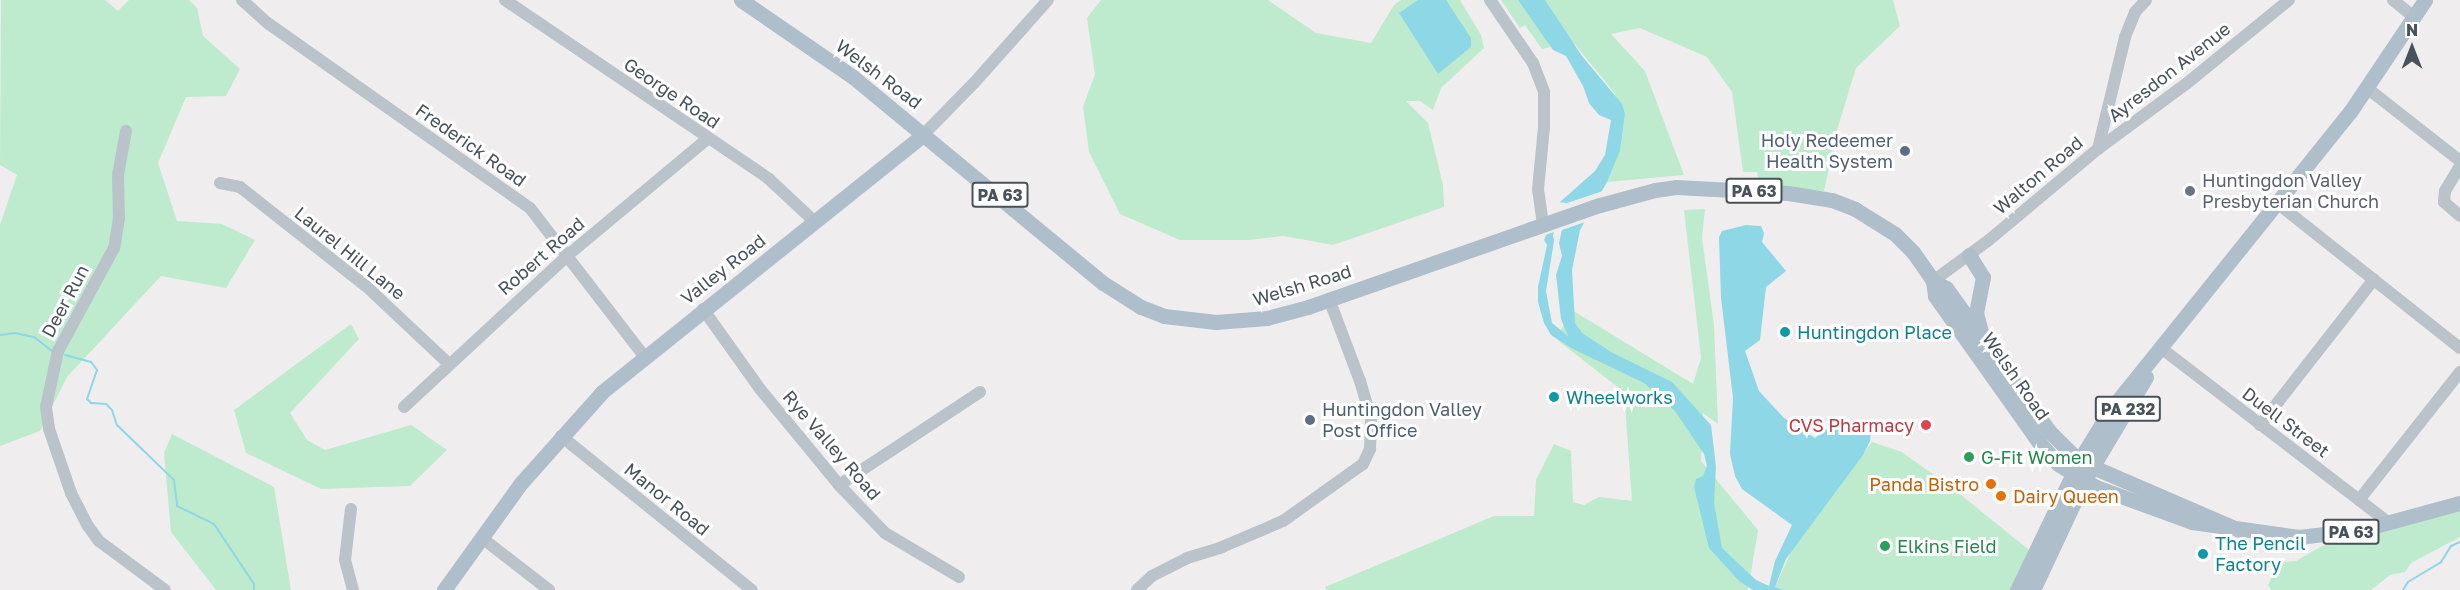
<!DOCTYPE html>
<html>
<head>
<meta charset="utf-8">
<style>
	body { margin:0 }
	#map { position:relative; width:2460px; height:590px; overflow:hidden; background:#f0edee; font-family:"Golos Text",sans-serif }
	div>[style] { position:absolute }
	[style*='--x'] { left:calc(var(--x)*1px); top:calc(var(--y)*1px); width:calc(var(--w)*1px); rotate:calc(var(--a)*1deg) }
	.green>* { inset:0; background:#beebce }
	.water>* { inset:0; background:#8ed7e6 }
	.pier>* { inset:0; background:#f0edee }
	.stream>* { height:2px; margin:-1px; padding:0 1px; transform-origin:1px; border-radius:1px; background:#8ed7e6 }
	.minor>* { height:12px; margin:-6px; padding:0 6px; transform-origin:6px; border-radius:6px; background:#bac2ca }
	.major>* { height:15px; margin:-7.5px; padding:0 7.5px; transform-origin:7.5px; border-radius:7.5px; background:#afbecb }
	.dots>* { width:16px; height:16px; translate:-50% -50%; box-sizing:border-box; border:3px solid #fff; border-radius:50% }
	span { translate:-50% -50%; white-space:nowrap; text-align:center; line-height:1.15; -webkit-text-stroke:6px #fff; paint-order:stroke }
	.shield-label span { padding:2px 4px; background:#fff; border:2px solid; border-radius:4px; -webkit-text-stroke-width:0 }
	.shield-label { font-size:16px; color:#47525a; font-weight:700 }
	.street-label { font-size:18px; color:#47525a }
	.service-label { font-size:18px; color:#4e5e75 }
	.right { translate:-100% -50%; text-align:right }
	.left { translate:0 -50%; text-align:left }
	.worship-label { font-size:18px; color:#5b616d }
	.culture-label { font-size:18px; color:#0d838f }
	.health-label { font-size:18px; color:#be3a42 }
	.leisure-label { font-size:18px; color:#27864d }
	.food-label { font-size:18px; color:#c56008 }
	.north { position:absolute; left:2382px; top:18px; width:60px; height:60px; -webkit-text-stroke:4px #fff; paint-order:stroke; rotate:0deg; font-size:16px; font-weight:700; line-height:24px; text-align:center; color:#47525a }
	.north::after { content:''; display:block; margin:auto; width:21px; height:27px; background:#47525a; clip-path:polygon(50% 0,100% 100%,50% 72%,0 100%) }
</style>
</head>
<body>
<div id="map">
	<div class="green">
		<i style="clip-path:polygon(1px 0,105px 0,118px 11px,129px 0,189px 0,197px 8px,203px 36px,240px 69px,226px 96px,186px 97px,158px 163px,177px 221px,222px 224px,255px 240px,226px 288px,161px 276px,67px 377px,40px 431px,0 446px,0 225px,17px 175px,0 165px)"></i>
		<i style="clip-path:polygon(1101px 0,1268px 0,1316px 33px,1371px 43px,1394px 5px,1401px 0,1460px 0,1481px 35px,1484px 48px,1441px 88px,1433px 110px,1420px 101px,1406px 101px,1428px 123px,1443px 185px,1444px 207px,1333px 245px,1283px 236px,1249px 240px,1180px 240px,1120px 214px,1089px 152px,1083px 107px,1095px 74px,1087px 18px)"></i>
		<i style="clip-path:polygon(1501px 0,1893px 0,1900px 26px,1856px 68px,1837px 130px,1824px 191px,1760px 187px,1757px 172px,1743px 172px,1732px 92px,1707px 57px,1640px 28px,1611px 34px,1645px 71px,1684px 175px,1607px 182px,1620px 151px,1625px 114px,1613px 91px,1573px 42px,1542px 49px,1525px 25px,1520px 28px)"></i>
		<i style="clip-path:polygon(1705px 209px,1702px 238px,1714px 325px,1718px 424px,1703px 413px,1701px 461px,1758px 530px,1748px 590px,1326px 590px,1325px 587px,1494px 516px,1534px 516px,1536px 480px,1554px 444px,1571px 451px,1573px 502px,1584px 505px,1599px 497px,1632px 501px,1624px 392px,1556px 339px,1572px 310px,1693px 384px,1701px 358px,1684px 210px)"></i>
		<i style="clip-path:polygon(351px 324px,359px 339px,290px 413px,307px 440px,325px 450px,411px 425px,447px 450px,410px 486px,321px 489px,246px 453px,234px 410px)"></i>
		<i style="clip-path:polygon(172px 434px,274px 487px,291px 590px,216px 590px,171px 532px,164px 453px)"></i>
		<i style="clip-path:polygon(1872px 442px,1902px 452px,1956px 491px,2034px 554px,2017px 590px,1783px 590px,1775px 588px,1792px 549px)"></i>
		<i style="clip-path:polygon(2460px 508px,2460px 537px,2411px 563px,2405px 572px,2390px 575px,2371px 590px,2271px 590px,2268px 585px,2273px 574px,2269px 563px,2296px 561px,2322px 546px,2391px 530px)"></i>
	</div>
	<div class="water">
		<i style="clip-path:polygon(1418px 0,1446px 0,1471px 38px,1471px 47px,1438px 74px,1399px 13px)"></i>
		<i style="clip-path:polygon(evenodd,1518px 0,1545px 0,1582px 56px,1622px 104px,1625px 114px,1620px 151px,1607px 182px,1580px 230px,1572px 270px,1575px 323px,1582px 333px,1611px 352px,1672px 382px,1711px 425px,1716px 467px,1714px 503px,1722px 548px,1756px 580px,1769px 586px,1775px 561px,1792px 525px,1742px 489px,1735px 476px,1730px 454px,1733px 398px,1721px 298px,1719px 237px,1722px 231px,1746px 225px,1761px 226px,1764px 233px,1762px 242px,1786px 271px,1766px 287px,1760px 340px,1745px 351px,1759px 391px,1784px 418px,1815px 438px,1831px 426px,1871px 431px,1870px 441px,1863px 455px,1786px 559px,1775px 587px,1783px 590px,1753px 590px,1739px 581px,1709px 548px,1694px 487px,1696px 479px,1703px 476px,1707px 466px,1704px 454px,1675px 411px,1644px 383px,1573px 349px,1551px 335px,1544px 323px,1538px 302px,1538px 287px,1547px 245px,1544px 240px,1560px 202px,1595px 171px,1605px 155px,1611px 120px,1599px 115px,1589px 103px,1583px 86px,1566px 56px,1553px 50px,1518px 0,1567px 207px,1559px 243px,1562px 256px,1556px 275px,1561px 319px,1568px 336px,1552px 323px,1546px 291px,1554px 241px,1553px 235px,1561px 208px,1567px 207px)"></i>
	</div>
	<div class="pier">
		<i style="clip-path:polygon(1603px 191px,1588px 221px,1559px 231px,1562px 216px,1557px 231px,1545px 235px,1556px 202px,1567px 203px)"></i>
	</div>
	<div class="stream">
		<i style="--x:0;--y:335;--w:15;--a:-8"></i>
		<i style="--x:15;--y:333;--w:19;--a:12"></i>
		<i style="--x:34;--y:337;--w:23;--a:38"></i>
		<i style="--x:65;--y:355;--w:27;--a:15"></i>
		<i style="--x:91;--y:362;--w:10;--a:53"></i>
		<i style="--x:97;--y:370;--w:31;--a:109"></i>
		<i style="--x:87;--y:399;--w:6;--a:45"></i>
		<i style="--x:91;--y:403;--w:15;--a:4"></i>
		<i style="--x:106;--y:404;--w:8;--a:45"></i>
		<i style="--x:112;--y:410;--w:16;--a:72"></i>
		<i style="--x:117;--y:425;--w:79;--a:44"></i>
		<i style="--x:174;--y:480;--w:26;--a:83"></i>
		<i style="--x:177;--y:506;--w:41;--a:25.9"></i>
		<i style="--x:214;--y:524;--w:72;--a:56.3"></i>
		<i style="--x:254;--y:584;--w:6;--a:90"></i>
		<i style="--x:2403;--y:590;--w:9;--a:-58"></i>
		<i style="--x:2408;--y:582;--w:39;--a:-31"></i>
		<i style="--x:2441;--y:562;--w:19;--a:-58"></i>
		<i style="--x:2451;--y:546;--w:10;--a:-24"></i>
	</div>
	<div class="minor">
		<i style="--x:242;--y:0;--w:36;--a:42"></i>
		<i style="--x:269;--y:24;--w:319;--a:35.2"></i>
		<i style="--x:530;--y:208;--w:187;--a:52.4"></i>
		<i style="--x:505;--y:0;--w:319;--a:34.1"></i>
		<i style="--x:769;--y:179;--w:62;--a:43"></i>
		<i style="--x:1490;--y:0;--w:76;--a:55.7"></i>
		<i style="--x:1533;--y:63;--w:31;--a:69"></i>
		<i style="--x:1544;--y:92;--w:35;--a:90"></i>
		<i style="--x:1544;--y:127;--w:62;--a:95.5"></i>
		<i style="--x:1538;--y:189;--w:35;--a:82"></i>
		<i style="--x:2393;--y:0;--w:27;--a:39"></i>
		<i style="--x:2367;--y:88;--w:118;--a:38.1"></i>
		<i style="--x:126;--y:131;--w:45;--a:100.3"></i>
		<i style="--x:118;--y:175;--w:43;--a:88.7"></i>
		<i style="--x:119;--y:218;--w:30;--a:99"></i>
		<i style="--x:114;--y:248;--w:117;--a:118.5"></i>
		<i style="--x:58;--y:351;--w:57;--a:102.1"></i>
		<i style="--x:46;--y:407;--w:22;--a:82"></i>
		<i style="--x:49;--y:429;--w:68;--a:71"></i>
		<i style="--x:71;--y:493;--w:37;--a:63"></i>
		<i style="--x:88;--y:526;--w:19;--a:54"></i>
		<i style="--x:99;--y:541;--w:82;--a:36.6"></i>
		<i style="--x:924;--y:134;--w:71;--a:-45.6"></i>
		<i style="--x:974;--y:83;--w:111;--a:-48.3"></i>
		<i style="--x:2098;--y:149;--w:109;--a:-36.5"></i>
		<i style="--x:2186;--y:84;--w:133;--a:-39.2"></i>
		<i style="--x:2460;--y:166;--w:29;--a:121"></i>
		<i style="--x:2445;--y:191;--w:11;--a:95"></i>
		<i style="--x:2444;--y:202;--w:21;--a:41"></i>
		<i style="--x:220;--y:183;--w:20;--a:11"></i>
		<i style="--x:240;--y:187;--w:160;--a:38.2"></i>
		<i style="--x:366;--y:286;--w:114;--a:43.2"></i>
		<i style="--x:2277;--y:203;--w:233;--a:38.4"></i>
		<i style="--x:1933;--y:281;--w:69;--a:-36.2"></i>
		<i style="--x:1989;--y:240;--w:142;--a:-39.9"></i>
		<i style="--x:2098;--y:149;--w:115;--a:-76.4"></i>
		<i style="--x:2125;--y:37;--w:27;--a:-68"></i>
		<i style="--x:2135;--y:12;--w:16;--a:-47"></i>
		<i style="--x:703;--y:309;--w:98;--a:54.5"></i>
		<i style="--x:760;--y:389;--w:124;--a:50.5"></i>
		<i style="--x:839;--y:485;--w:66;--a:46.2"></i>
		<i style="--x:885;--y:533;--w:86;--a:30.7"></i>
		<i style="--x:2161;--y:348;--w:287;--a:37.5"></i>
		<i style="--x:404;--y:407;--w:224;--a:-42.8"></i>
		<i style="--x:568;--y:255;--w:181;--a:-39.8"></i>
		<i style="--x:2260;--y:425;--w:185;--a:-52"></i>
		<i style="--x:561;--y:436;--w:245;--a:38.9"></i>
		<i style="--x:839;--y:485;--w:169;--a:-33.4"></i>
		<i style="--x:2359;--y:500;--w:163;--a:-51.7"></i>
		<i style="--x:351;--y:509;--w:51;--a:96.7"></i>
		<i style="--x:345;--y:560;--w:31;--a:75"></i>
		<i style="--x:482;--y:538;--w:85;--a:37.8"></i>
		<i style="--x:1137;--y:590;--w:21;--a:-43"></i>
		<i style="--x:1152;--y:576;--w:39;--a:-27"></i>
		<i style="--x:1187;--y:558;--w:37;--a:-17"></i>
		<i style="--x:1222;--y:547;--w:66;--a:-23.1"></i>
		<i style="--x:1283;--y:521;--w:98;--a:-35.5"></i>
		<i style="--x:1363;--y:464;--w:17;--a:-65"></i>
		<i style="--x:1370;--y:449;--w:30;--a:-88"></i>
		<i style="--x:1371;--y:419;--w:40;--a:-106"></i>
		<i style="--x:1360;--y:381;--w:88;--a:-110.7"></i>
	</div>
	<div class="major">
		<i style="--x:741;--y:0;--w:136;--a:34.5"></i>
		<i style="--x:853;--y:77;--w:324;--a:39.5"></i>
		<i style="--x:1103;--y:283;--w:45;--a:32.3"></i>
		<i style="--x:1141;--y:307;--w:25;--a:21"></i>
		<i style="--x:1164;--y:316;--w:52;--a:6.6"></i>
		<i style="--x:1216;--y:322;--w:51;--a:-4.5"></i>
		<i style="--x:1267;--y:318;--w:42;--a:-15"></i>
		<i style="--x:1308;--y:307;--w:309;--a:-19.3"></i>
		<i style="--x:1600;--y:205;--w:57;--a:-15.3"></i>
		<i style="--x:1655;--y:190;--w:21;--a:-8"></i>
		<i style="--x:1676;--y:187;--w:112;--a:3.1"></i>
		<i style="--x:1788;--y:193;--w:45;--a:9"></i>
		<i style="--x:1832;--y:200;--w:25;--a:21"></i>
		<i style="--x:1855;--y:209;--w:47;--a:32"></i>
		<i style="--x:1895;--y:234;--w:25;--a:45"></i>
		<i style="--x:1913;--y:252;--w:35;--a:55"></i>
		<i style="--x:1933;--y:281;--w:15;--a:28"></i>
		<i style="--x:1946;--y:288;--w:178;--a:54.2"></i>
		<i style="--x:2050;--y:432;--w:41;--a:45"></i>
		<i style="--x:2079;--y:461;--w:174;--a:23.3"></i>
		<i style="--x:1969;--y:255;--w:26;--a:58"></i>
		<i style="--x:1983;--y:277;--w:37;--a:101"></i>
		<i style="--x:1976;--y:313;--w:20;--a:75"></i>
		<i style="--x:1933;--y:281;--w:15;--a:82"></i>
		<i style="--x:1935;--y:296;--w:178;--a:54.6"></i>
		<i style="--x:2038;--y:441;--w:30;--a:49"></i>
		<i style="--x:2058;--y:464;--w:44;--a:31.2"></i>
		<i style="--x:2096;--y:487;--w:102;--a:20"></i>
		<i style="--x:2192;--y:522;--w:108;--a:8"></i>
		<i style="--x:2299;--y:537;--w:65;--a:-7"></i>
		<i style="--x:2364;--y:529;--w:99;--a:-15.2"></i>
		<i style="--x:444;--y:590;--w:132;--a:-54.3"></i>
		<i style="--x:521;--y:483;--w:122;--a:-48.3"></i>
		<i style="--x:602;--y:392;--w:413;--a:-38.7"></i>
		<i style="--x:2017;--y:590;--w:143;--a:-64.3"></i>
		<i style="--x:2079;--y:461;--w:61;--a:-58.4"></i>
		<i style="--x:2111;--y:409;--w:381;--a:-51.2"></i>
		<i style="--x:2350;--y:112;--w:135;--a:-56.2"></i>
		<i style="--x:2033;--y:590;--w:120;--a:-64.9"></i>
		<i style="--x:2084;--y:481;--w:121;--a:-59.2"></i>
	</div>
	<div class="dots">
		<i style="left:1905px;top:151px;background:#5c6f8a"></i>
		<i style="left:2190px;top:191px;background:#6b7280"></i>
		<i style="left:1785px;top:332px;background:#0f9aa8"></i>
		<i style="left:1554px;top:397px;background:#0f9aa8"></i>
		<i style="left:1310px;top:420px;background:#5c6f8a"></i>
		<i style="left:1926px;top:425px;background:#e0444e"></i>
		<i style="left:1969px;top:457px;background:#2e9e5b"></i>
		<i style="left:1991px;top:484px;background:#e8710a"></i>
		<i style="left:2001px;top:496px;background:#e8710a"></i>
		<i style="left:1885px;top:546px;background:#2e9e5b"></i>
		<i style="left:2203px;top:554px;background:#0f9aa8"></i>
	</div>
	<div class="shield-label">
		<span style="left:1754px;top:191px">PA 63</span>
		<span style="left:1000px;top:195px">PA 63</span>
		<span style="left:2128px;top:409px">PA 232</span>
		<span style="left:2351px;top:532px">PA 63</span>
	</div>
	<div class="street-label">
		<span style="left:2169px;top:72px;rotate:-38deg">Ayresdon Avenue</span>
		<span style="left:879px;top:74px;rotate:37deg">Welsh Road</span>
		<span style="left:672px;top:93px;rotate:34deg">George Road</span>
		<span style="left:471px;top:145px;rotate:35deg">Frederick Road</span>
		<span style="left:2038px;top:175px;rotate:-40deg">Walton Road</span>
		<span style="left:350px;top:253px;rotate:39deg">Laurel Hill Lane</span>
		<span style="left:541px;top:256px;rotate:-41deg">Robert Road</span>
		<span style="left:723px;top:269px;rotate:-38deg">Valley Road</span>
		<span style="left:1302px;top:285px;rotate:-17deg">Welsh Road</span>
		<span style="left:65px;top:301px;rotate:-62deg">Deer Run</span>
		<span style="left:2016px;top:376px;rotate:55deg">Welsh Road</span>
		<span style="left:2286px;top:422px;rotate:37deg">Duell Street</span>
		<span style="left:832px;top:445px;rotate:49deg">Rye Valley Road</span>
		<span style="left:667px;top:499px;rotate:39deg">Manor Road</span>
	</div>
	<div class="service-label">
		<span class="right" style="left:1893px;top:151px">Holy Redeemer<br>Health System</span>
		<span class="left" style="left:1322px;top:420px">Huntingdon Valley<br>Post Office</span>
	</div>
	<div class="worship-label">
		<span class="left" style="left:2202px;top:191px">Huntingdon Valley<br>Presbyterian Church</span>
	</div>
	<div class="culture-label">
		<span class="left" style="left:1797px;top:332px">Huntingdon Place</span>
		<span class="left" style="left:1566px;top:397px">Wheelworks</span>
		<span class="left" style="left:2215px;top:554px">The Pencil<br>Factory</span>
	</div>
	<div class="health-label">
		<span class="right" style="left:1914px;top:425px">CVS Pharmacy</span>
	</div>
	<div class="leisure-label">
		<span class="left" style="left:1981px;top:457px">G-Fit Women</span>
		<span class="left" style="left:1897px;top:546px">Elkins Field</span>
	</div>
	<div class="food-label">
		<span class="right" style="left:1979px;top:484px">Panda Bistro</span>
		<span class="left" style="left:2013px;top:496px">Dairy Queen</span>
	</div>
	<div class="north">N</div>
</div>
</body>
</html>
